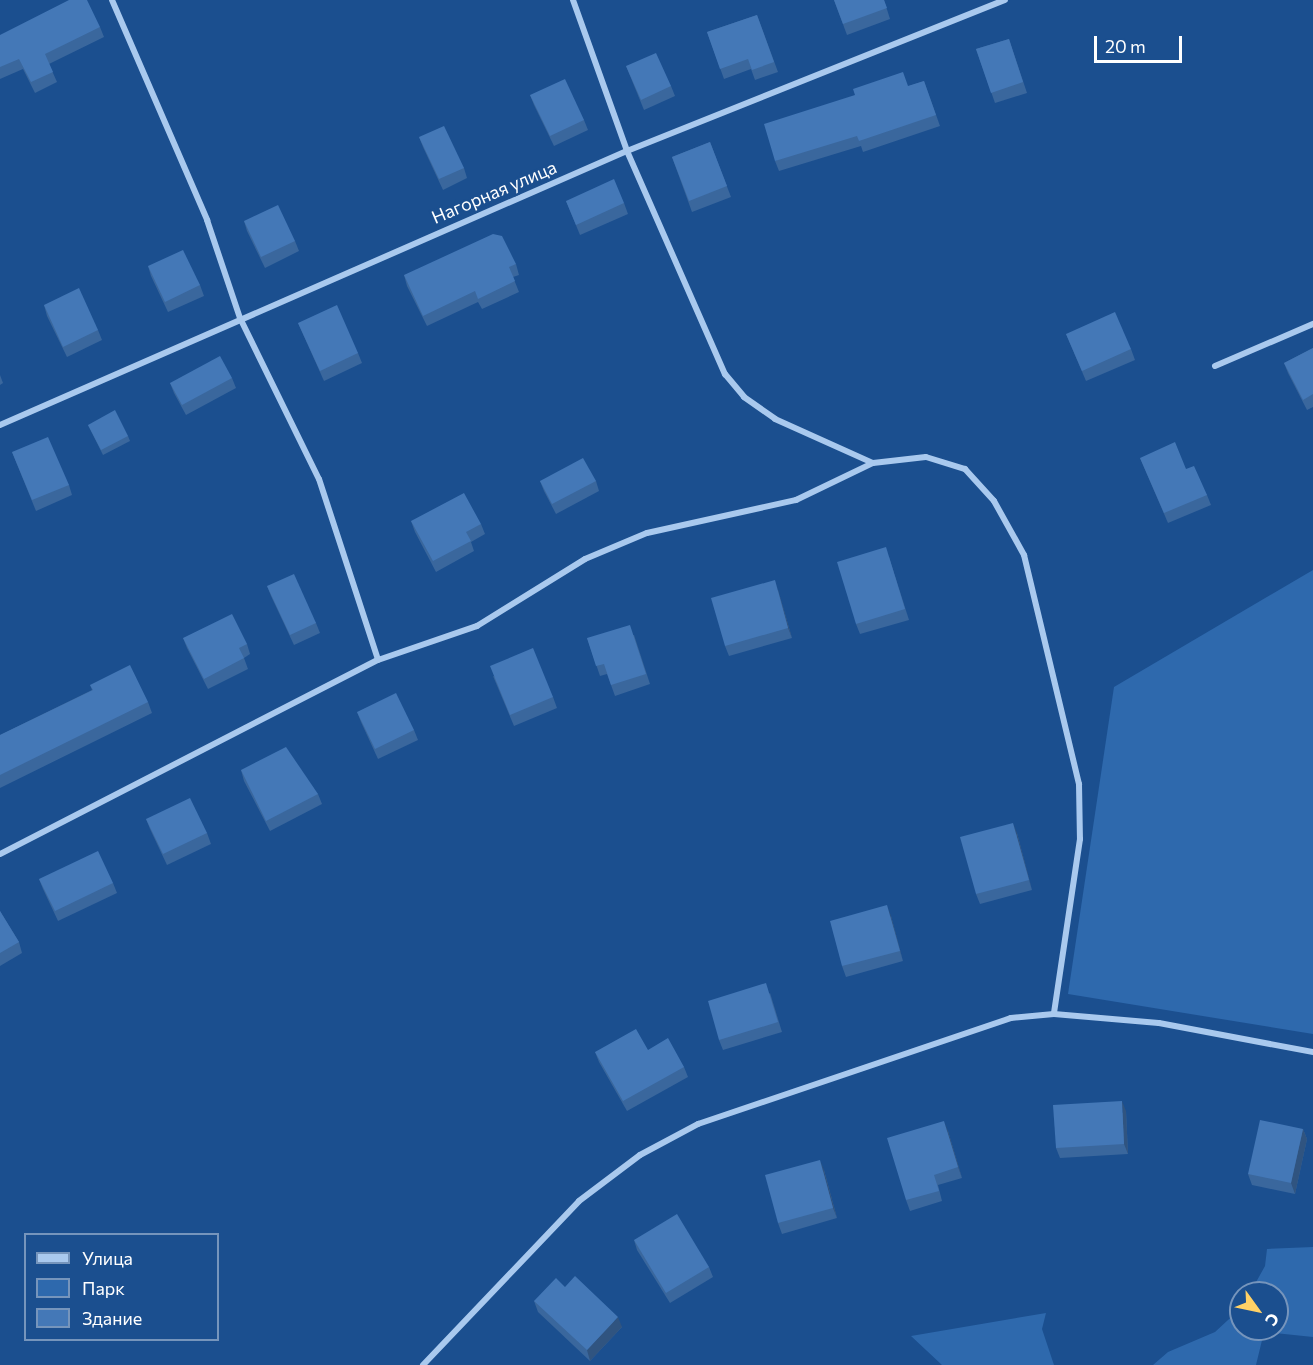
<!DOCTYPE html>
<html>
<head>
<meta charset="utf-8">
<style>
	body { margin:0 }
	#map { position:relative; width:1313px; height:1365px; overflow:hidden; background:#1b4f8f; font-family:Commissioner,sans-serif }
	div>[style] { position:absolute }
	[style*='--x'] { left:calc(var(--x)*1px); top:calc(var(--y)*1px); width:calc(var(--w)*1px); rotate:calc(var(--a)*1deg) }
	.green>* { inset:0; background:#2e69ad }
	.street>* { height:6px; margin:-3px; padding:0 3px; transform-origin:3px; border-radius:3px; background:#a9c9ee }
	.wall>* { inset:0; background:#3a679d }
	.shaded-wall>* { inset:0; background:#305480 }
	.building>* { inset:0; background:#4478b7 }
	span { translate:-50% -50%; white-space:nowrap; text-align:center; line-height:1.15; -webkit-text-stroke:4.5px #1b4f8f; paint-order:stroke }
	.street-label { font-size:18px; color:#fff }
	.legend { position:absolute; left:24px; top:1233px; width:195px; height:108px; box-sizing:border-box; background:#1b4f8f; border:2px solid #7695bc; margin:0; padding:8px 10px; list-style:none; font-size:18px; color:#fff }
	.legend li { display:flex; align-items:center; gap:12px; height:30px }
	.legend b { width:30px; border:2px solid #7695bc }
	.north { position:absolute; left:1229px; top:1281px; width:60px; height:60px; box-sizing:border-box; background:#1b4f8f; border:2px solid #7695bc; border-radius:50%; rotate:123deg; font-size:16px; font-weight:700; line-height:24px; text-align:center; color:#fff }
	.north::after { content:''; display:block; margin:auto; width:21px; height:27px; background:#ffd166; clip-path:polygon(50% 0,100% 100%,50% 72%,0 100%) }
	.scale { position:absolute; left:1094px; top:36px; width:88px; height:27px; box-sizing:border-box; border:3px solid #fff; border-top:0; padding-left:8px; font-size:18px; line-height:21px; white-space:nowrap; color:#fff; -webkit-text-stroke:4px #1b4f8f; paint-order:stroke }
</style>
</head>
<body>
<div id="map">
	<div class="green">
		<i style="clip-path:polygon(1313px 570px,1313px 1034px,1068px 994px,1114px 687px)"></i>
		<i style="clip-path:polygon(1313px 1247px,1313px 1337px,1264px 1332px,1256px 1365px,1153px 1365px,1168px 1352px,1215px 1332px,1241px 1308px,1241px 1329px,1277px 1329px,1277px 1293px,1250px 1293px,1265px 1266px,1267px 1249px)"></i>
		<i style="clip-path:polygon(1046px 1313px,1042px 1329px,1054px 1365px,942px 1365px,911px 1336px)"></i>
	</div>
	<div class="street">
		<i style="--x:112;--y:0;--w:240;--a:66.6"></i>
		<i style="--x:207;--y:220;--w:103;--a:71.4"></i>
		<i style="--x:240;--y:318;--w:179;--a:63.9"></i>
		<i style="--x:319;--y:479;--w:190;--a:71.9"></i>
		<i style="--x:573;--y:0;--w:160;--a:70.3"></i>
		<i style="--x:627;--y:151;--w:244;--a:66.3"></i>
		<i style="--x:725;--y:374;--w:30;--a:50"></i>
		<i style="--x:744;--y:397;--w:38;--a:35"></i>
		<i style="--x:775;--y:419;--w:107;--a:24.2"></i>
		<i style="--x:1215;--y:366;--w:107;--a:-23.2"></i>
		<i style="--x:0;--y:425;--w:684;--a:-23.61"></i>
		<i style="--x:627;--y:151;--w:407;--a:-21.8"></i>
		<i style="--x:0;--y:854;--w:425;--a:-27.2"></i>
		<i style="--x:378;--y:660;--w:105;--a:-19"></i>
		<i style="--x:477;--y:626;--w:127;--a:-31.8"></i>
		<i style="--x:585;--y:559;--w:67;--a:-22.8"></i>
		<i style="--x:647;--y:533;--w:153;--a:-12.5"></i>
		<i style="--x:796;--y:500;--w:85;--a:-25.7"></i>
		<i style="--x:873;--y:463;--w:53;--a:-6.5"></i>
		<i style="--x:926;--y:457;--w:41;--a:17.1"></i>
		<i style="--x:965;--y:469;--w:43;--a:47.8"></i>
		<i style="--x:994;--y:501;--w:62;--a:60.9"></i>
		<i style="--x:1024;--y:555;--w:236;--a:76.5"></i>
		<i style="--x:1079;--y:784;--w:55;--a:89"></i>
		<i style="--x:1080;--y:839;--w:177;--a:98.5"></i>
		<i style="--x:423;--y:1365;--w:226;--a:-46.4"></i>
		<i style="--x:579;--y:1201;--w:76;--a:-37"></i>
		<i style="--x:640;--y:1155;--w:66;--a:-28.1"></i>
		<i style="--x:698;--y:1124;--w:330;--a:-18.7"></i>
		<i style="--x:1011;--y:1018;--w:43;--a:-5.3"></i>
		<i style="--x:1054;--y:1014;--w:105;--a:4.9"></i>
		<i style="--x:1159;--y:1023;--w:157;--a:10.7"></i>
	</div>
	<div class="wall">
		<i style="clip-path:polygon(834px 0,884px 0,890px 19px,847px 35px)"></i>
		<i style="clip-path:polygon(757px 15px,778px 72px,755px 80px,751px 69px,724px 79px,707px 32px)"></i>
		<i style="clip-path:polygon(100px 27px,104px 37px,49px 64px,57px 82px,35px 93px,23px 69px,0 79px,0 35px)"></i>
		<i style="clip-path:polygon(1009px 39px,1027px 93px,995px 103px,976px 49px)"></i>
		<i style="clip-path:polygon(626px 66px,671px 86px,675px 96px,644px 110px)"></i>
		<i style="clip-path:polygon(924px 81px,940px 126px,863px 152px,861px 146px,779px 171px,775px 161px,909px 86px)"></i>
		<i style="clip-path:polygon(530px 95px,584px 120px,588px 130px,554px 146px,534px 105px)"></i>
		<i style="clip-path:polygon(419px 137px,464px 168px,467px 178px,443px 190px,423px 147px)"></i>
		<i style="clip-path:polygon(710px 142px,731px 197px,692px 212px,672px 157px)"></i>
		<i style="clip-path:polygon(566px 201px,624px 203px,628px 214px,580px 235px)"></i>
		<i style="clip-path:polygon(244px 221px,295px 241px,299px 251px,265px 268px,247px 231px)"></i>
		<i style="clip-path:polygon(516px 264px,519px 275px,513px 277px,519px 292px,482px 309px,478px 302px,427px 326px,407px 286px,404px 275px)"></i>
		<i style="clip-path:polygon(148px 266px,200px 285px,204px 296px,168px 312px,151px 276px)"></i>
		<i style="clip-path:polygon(44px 305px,98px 330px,102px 340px,67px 357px,47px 316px)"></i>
		<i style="clip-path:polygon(298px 323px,358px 353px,362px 363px,324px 381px)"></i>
		<i style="clip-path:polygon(1066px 334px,1131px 349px,1135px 360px,1086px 381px)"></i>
		<i style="clip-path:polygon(1313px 348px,1313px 407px,1307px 410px,1288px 373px,1284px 363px)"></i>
		<i style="clip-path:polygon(0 375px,3px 383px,0 385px)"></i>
		<i style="clip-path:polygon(232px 378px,236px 388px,186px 415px,174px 393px,170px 383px)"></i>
		<i style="clip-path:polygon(88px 425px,128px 436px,130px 441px,103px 455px)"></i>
		<i style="clip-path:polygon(12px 452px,69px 485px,72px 495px,36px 511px)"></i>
		<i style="clip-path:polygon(1140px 458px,1186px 469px,1207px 495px,1211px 505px,1168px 523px)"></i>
		<i style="clip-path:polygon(540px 481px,596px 481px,599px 491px,556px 514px,544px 491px)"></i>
		<i style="clip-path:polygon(411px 521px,481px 524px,485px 534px,471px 542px,474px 551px,436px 572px,415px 532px)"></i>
		<i style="clip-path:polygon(889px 557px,909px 620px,860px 634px,856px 624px)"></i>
		<i style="clip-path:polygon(267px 586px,316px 623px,320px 633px,294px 645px,271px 596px)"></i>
		<i style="clip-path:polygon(778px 590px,792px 638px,729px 656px,725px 646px)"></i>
		<i style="clip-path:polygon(634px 635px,650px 684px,615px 696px,607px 674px,600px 676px,587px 638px)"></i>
		<i style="clip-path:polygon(183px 638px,247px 644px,250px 654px,244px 658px,248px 669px,208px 689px,187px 648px)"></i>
		<i style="clip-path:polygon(493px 676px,553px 697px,557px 708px,514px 726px)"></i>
		<i style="clip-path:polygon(90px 685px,148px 702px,152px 713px,0 788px,0 735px,92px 690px)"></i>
		<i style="clip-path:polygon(357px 712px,414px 730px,418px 740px,378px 759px,361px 722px)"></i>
		<i style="clip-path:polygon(241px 770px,318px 794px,322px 804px,270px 831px,244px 781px)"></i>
		<i style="clip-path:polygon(146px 819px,207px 833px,211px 844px,167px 865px,150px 829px)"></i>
		<i style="clip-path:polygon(1017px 833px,1032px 890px,980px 904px,976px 894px)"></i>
		<i style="clip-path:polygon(39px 879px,113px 883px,117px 893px,58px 921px,43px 889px)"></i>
		<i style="clip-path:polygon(0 911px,19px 942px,22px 953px,0 966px)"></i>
		<i style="clip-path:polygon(891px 916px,903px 961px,846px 977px,842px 966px)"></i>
		<i style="clip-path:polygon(770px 993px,782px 1032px,723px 1050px,719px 1040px)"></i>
		<i style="clip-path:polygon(648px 1050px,684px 1067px,688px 1077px,627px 1111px,599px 1062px,595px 1052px)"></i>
		<i style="clip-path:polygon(1126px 1111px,1128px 1154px,1060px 1158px,1056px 1148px)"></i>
		<i style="clip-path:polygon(1303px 1129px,1307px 1139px,1295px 1194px,1252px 1185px,1248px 1174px)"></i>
		<i style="clip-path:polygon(948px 1131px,962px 1178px,938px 1185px,942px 1201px,910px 1211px,906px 1200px)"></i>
		<i style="clip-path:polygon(824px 1170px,837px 1218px,782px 1234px,778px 1223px)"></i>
		<i style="clip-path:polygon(634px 1240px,709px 1267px,713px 1277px,670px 1303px,637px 1250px)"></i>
		<i style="clip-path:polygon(565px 1287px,622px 1327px,590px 1361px,538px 1312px,534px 1301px)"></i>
	</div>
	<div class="shaded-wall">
		<i style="clip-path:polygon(775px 580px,778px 590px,792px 638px,788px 628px)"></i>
		<i style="clip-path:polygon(1013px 823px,1017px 833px,1032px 890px,1029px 880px)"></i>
		<i style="clip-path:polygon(887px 905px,891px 916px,903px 961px,900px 951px)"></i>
		<i style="clip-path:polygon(1122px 1101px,1126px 1111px,1128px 1154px,1124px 1144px)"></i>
		<i style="clip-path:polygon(944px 1121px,948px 1131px,962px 1178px,958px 1167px)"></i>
		<i style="clip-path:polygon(1303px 1129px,1307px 1139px,1295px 1194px,1291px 1183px)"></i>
		<i style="clip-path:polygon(820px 1160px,824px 1170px,837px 1218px,833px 1208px)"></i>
		<i style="clip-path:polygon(618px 1317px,622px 1327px,590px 1361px,587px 1350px)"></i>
	</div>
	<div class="building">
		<i style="clip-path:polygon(69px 0,87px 0,100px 27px,45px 54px,53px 72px,31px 82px,19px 59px,0 67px,0 35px)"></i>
		<i style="clip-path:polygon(834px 0,884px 0,887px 8px,843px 24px)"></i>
		<i style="clip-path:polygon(757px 15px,774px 62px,752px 70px,748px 59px,720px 69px,707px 32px)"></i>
		<i style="clip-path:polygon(1009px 39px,1023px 82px,991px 93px,976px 49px)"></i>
		<i style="clip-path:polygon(656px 53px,671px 86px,641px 100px,626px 66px)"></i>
		<i style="clip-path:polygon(903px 72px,908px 86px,924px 81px,936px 115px,859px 141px,857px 136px,775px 161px,764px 124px,855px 95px,853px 89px)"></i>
		<i style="clip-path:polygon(565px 79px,584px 120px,550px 136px,530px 95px)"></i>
		<i style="clip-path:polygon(444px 126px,464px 168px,439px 179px,419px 137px)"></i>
		<i style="clip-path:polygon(710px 142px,727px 186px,689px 201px,672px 157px)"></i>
		<i style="clip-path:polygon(614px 179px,624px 203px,576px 225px,566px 201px)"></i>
		<i style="clip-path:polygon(278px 205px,295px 241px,261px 257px,244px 221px)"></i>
		<i style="clip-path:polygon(493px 234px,502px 236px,516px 264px,509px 267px,515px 281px,478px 299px,475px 291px,423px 316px,404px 275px)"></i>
		<i style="clip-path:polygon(183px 250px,200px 285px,165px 302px,148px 266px)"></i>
		<i style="clip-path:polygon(79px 288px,98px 330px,63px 347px,44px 305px)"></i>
		<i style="clip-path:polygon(337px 305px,358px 353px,320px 371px,298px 323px)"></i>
		<i style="clip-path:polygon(1115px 312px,1131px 349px,1082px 371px,1066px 334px)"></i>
		<i style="clip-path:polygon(1313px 348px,1313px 394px,1303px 400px,1284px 363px)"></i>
		<i style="clip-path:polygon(220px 356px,232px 378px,182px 405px,170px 383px)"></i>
		<i style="clip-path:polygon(115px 410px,128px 436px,101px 450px,88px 425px)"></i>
		<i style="clip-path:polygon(48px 437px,69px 485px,32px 500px,12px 452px)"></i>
		<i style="clip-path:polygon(1175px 442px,1186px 469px,1194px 466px,1207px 495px,1164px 513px,1140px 458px)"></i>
		<i style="clip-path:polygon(583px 458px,596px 481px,552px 504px,540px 481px)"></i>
		<i style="clip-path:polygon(464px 493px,481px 524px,466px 532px,471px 541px,433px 561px,411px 521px)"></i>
		<i style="clip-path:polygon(886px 547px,905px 609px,856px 624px,837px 562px)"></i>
		<i style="clip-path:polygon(294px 574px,316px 623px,290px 635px,267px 586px)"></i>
		<i style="clip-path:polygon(775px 580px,788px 628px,725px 646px,711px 598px)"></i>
		<i style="clip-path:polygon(232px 614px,247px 644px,239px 648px,244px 658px,204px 679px,183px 638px)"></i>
		<i style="clip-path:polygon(630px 625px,646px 674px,611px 685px,604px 664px,596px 666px,587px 638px)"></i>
		<i style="clip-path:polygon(533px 648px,553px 697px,510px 715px,490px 666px)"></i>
		<i style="clip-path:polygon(130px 665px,148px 702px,0 775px,0 735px,93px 690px,90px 685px)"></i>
		<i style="clip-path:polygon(396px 693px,414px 730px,375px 749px,357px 712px)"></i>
		<i style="clip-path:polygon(286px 747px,318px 794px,266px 821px,241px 770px)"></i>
		<i style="clip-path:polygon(190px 798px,207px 833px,163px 854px,146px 819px)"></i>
		<i style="clip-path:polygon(1013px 823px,1029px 880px,976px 894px,960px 837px)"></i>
		<i style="clip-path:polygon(98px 851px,113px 883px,55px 911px,39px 879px)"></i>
		<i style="clip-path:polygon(887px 905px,900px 951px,842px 966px,830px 921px)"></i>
		<i style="clip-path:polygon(0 911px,19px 942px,0 953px)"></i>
		<i style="clip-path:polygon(766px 983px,778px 1022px,719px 1040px,708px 1001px)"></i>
		<i style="clip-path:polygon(636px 1029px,648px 1050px,668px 1038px,684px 1067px,623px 1101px,595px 1052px)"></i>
		<i style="clip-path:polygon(1122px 1101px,1124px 1144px,1056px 1148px,1053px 1105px)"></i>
		<i style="clip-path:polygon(1260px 1120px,1303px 1129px,1291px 1183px,1248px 1174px)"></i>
		<i style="clip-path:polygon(944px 1121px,958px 1167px,934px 1175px,939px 1191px,906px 1200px,887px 1138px)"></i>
		<i style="clip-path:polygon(820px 1160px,833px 1208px,778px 1223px,765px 1175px)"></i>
		<i style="clip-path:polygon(677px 1214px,709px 1267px,666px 1293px,634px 1240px)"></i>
		<i style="clip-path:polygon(575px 1276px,618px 1317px,587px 1350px,534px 1301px,556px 1278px,565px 1287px)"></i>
	</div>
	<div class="street-label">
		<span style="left:494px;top:192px;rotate:-23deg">Нагорная улица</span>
	</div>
	<ul class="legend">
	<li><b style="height:8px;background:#a9c9ee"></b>Улица</li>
	<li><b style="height:16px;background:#2e69ad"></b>Парк</li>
	<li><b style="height:16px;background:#4478b7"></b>Здание</li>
	</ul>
	<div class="north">С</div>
	<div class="scale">20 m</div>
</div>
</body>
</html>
